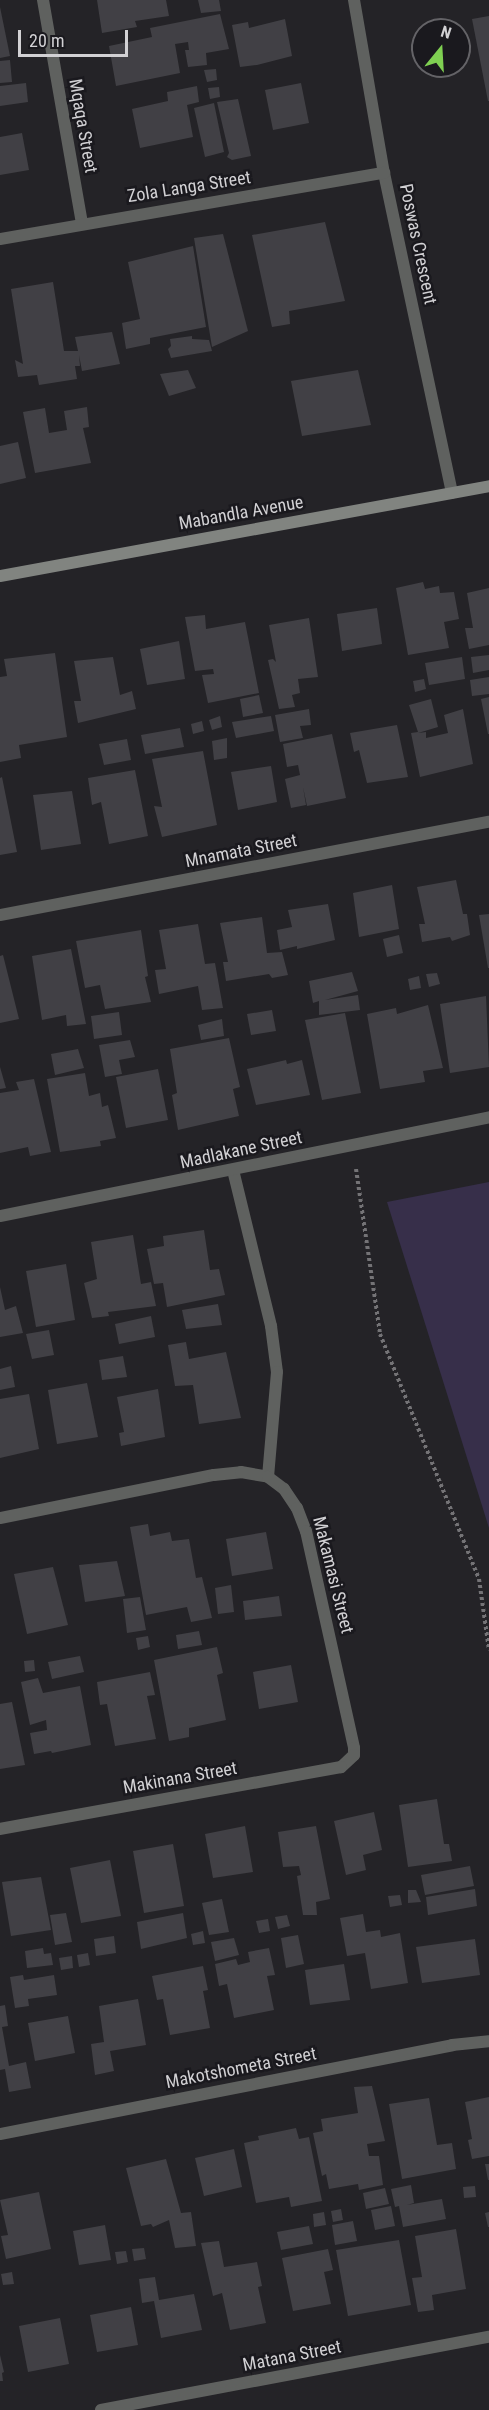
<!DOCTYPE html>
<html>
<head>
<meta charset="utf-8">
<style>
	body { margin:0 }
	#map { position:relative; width:489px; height:2410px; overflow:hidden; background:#242327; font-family:"Roboto Condensed",sans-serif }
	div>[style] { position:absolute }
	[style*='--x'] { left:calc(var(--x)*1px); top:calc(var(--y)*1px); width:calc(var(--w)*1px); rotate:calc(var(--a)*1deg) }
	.green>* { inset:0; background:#372f4a }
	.building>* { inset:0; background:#414045 }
	.path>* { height:4px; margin-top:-2px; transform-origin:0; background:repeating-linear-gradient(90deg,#747376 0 3px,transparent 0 6px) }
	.street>* { height:12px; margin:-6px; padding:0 6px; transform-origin:6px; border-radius:6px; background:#5f615f }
	.secondary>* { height:12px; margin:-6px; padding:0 6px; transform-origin:6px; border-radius:6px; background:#818480 }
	span { translate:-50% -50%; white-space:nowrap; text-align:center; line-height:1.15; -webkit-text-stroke:5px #1a191e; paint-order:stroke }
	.street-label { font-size:18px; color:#d2d1d4 }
	.north { position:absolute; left:411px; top:18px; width:60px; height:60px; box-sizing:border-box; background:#1a191e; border:2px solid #646367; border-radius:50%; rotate:18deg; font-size:16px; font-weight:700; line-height:24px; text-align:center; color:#d2d1d4 }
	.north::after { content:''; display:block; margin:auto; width:21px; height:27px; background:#7fd052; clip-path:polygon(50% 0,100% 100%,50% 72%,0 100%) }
	.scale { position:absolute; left:18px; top:30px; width:110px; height:27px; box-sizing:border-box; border:3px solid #d2d1d4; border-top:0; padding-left:8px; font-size:18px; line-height:21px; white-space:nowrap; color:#d2d1d4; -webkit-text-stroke:4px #1a191e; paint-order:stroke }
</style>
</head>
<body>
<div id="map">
	<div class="green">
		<i style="clip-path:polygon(489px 1182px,489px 1528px,387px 1202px)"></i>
	</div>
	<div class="building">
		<i style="clip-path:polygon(97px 0,166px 0,169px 16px,135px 21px,137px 27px,102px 33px)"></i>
		<i style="clip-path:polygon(198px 0,219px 0,221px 11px,201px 13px)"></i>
		<i style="clip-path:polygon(0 7px,10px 56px,0 58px)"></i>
		<i style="clip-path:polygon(220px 14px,229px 49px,206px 53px,207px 65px,188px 67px,185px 50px,189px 50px,188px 42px,175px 44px,180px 73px,116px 86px,109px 46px,152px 37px,150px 28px)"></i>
		<i style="clip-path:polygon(489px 16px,489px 101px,488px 101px,472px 19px)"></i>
		<i style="clip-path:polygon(285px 19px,292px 56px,257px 65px,240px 67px,232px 25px,248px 22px,249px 28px)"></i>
		<i style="clip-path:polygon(10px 60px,12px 82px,0 83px,0 61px)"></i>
		<i style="clip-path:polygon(216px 69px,217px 80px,207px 82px,204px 70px)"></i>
		<i style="clip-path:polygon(26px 83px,28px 102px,0 106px,0 86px)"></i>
		<i style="clip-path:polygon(301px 83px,309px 123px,273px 130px,265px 90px)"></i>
		<i style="clip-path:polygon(197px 86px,199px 102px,187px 105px,193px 137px,140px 148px,132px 109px,168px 101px,167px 92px)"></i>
		<i style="clip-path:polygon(219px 87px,220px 97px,210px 99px,208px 88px)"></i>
		<i style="clip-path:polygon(238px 99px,251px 156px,232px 160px,227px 157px,229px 153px,217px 102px)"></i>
		<i style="clip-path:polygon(214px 103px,224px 152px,205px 157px,194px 108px)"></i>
		<i style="clip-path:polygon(22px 133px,29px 170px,0 175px,0 137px)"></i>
		<i style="clip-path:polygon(325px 222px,345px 301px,289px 311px,290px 324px,272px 327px,252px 235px)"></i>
		<i style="clip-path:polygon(223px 234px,248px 331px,212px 347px,194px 238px)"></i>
		<i style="clip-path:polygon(193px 246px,206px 327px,150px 338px,150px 344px,126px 349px,122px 323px,140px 319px,128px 262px)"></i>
		<i style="clip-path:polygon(53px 282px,64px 351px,78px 351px,75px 337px,112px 332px,120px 364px,82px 371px,79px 355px,80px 366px,75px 366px,77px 379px,39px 385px,37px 375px,18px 377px,15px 360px,23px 364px,11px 289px)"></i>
		<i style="clip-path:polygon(192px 336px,192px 339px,209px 340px,212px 351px,171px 358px,168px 349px,171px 346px,170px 339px)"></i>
		<i style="clip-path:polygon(188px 370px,196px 388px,169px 396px,160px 374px)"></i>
		<i style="clip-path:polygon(358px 370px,371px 425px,302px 436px,291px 381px)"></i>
		<i style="clip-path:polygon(87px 407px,89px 427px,83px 428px,91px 463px,35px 473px,23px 412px,45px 408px,49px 433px,67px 430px,64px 411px)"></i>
		<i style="clip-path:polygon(18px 442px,26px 478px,0 484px,0 446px)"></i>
		<i style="clip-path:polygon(423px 582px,425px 589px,439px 586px,440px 593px,454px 592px,459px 619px,444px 622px,449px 648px,408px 655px,396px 588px)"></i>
		<i style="clip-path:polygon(489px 588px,489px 645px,469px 649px,465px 628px,473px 628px,467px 593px)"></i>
		<i style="clip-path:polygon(377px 608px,382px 644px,342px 651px,337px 614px)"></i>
		<i style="clip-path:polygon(205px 615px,206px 629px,245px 622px,259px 693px,208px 703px,202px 675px,214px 674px,213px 669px,195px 671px,185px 617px)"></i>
		<i style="clip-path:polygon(309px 618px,318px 677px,298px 679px,300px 693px,292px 695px,295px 707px,279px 709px,268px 660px,273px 659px,276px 662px,269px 625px)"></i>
		<i style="clip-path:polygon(179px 641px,185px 679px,147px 685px,140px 649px)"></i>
		<i style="clip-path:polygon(55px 653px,67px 737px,19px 745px,21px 758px,0 762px,0 677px,7px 676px,4px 659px)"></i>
		<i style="clip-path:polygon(489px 655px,489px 670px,473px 673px,471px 657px)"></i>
		<i style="clip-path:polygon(113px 657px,120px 695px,132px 691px,136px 709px,78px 723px,74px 701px,81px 701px,74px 661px)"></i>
		<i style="clip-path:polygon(462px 657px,465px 679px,429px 685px,425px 663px)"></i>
		<i style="clip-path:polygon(489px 677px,489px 694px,472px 696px,470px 680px)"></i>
		<i style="clip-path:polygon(424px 679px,426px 689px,415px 692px,413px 681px)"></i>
		<i style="clip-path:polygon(259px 695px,263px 713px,243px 717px,240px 699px)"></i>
		<i style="clip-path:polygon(489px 697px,489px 734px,488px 734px,481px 699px)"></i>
		<i style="clip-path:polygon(431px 699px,438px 727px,418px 733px,426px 732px,426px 738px,448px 733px,444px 715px,463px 709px,473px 764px,420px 777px,411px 733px,418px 732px,409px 705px)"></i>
		<i style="clip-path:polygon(309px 709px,311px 725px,300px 726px,303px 738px,280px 742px,275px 715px)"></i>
		<i style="clip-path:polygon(220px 716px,222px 727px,212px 730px,209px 720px)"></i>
		<i style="clip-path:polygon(271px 716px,274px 731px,236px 738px,232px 722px)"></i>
		<i style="clip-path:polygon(202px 721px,204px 731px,193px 734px,191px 724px)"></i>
		<i style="clip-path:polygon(397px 725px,408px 777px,367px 783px,359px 750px,354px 752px,350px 733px)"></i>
		<i style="clip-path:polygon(180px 728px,184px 747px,145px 754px,141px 735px)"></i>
		<i style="clip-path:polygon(332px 734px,346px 798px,307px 806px,303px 787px,306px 805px,291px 808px,285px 779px,300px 775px,298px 765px,287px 767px,283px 744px)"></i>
		<i style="clip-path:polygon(227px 738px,227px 758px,214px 760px,212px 741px)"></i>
		<i style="clip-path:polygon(127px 739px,131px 760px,104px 765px,99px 744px)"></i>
		<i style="clip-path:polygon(203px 751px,217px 825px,162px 837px,154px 806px,162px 807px,152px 759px)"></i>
		<i style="clip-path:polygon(271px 766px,277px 802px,238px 810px,231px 772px)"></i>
		<i style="clip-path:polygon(135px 770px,148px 836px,109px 844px,101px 802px,92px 805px,88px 778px)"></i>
		<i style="clip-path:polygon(2px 777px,17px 852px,0 855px,0 778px)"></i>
		<i style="clip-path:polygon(72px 791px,81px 844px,41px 850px,33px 795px)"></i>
		<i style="clip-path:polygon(456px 880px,463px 914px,467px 914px,470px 935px,452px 941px,450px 937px,422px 942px,419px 924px,425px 924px,417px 887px)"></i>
		<i style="clip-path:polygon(392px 885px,399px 929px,359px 937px,353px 893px)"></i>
		<i style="clip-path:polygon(328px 904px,335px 940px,297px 949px,297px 946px,280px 950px,277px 930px,292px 927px,288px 910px)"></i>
		<i style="clip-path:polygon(489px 914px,489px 968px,488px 968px,479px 915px)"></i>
		<i style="clip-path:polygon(262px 917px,267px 953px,282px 952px,288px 975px,272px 978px,269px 974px,226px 981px,223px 962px,228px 962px,220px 923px)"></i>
		<i style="clip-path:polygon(198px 924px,205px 964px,215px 963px,223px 1008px,202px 1010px,198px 986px,159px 994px,155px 970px,166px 969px,159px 930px)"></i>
		<i style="clip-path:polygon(141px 930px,148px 976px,145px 977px,151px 1002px,105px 1009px,100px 985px,85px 988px,76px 941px)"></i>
		<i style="clip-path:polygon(399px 935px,403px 953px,387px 957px,383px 939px)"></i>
		<i style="clip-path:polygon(71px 949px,86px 1024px,67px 1026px,66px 1015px,42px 1020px,32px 956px)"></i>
		<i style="clip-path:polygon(3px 955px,19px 1019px,0 1023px,0 956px)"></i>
		<i style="clip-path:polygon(352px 972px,358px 991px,325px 1000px,358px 995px,360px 1010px,319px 1015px,319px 1001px,313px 1003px,309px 981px)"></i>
		<i style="clip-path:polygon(437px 973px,440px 984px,429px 987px,426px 974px)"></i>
		<i style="clip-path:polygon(419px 976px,421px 988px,410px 990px,408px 979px)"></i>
		<i style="clip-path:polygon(486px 996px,489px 1067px,450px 1073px,440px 1004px)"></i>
		<i style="clip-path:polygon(428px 1005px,443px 1068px,423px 1071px,425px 1082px,380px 1089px,367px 1014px,396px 1008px,397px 1014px)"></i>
		<i style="clip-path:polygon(272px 1010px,276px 1031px,251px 1035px,247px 1014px)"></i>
		<i style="clip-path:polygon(119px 1012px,122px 1035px,94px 1039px,91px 1016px)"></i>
		<i style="clip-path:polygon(345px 1013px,361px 1093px,322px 1100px,305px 1020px)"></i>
		<i style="clip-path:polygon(222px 1019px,224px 1036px,201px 1040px,198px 1025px)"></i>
		<i style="clip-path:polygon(229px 1038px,240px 1087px,233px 1089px,239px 1116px,178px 1130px,172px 1095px,177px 1093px,170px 1049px)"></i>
		<i style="clip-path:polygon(130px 1040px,135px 1057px,119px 1060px,122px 1074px,105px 1077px,99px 1045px)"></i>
		<i style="clip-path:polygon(78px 1049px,84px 1068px,55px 1075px,51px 1054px)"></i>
		<i style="clip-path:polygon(286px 1060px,287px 1064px,302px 1060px,310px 1095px,256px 1105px,247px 1069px)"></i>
		<i style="clip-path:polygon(0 1067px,6px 1088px,0 1089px)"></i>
		<i style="clip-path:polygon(158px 1069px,168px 1120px,126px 1128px,116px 1077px)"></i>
		<i style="clip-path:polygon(85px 1073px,89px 1096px,100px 1093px,102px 1107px,108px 1105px,116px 1138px,100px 1141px,101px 1146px,60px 1152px,47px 1079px)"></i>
		<i style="clip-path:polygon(34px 1079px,51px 1152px,30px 1156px,28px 1147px,0 1153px,0 1093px,19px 1090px,16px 1082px)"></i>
		<i style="clip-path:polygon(204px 1230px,210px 1270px,219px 1269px,225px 1295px,167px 1307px,163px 1283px,154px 1284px,147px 1249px,164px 1246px,163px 1236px)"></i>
		<i style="clip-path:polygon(133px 1235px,141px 1284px,151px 1282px,156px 1306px,108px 1312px,109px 1316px,92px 1318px,84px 1283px,97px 1279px,91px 1242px)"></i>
		<i style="clip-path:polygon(66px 1264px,75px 1320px,36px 1327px,26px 1271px)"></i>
		<i style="clip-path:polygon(0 1287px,5px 1310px,16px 1306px,23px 1333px,0 1337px)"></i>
		<i style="clip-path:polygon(218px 1304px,222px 1325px,186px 1329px,182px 1310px)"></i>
		<i style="clip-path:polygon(151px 1316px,155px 1337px,119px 1344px,115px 1324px)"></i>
		<i style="clip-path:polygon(49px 1330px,54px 1355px,32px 1359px,26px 1334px)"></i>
		<i style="clip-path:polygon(186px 1342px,189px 1359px,226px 1352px,241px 1418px,199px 1424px,193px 1385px,175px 1386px,168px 1345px)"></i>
		<i style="clip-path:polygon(123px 1356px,127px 1377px,102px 1380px,99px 1360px)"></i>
		<i style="clip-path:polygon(11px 1366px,15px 1387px,0 1390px,0 1369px)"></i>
		<i style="clip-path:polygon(87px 1383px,98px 1437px,57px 1444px,48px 1390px)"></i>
		<i style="clip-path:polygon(158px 1389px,165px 1437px,121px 1446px,119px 1433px,124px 1432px,117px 1397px)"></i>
		<i style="clip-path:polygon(29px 1394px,39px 1449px,0 1458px,0 1399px)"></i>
		<i style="clip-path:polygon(148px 1524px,150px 1536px,170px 1532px,172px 1541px,189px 1539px,196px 1578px,202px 1577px,212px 1618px,191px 1622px,187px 1607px,146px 1615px,130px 1527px)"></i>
		<i style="clip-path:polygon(266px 1532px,273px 1569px,232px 1576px,226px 1539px)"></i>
		<i style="clip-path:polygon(117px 1561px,125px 1596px,85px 1602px,79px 1565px)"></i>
		<i style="clip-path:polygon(53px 1567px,68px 1625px,27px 1634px,14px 1574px)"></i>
		<i style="clip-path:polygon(231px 1585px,234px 1612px,218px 1614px,215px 1588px)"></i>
		<i style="clip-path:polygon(279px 1596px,282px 1616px,245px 1620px,243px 1601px)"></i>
		<i style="clip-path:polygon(140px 1597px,146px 1630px,127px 1633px,123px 1599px)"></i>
		<i style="clip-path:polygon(199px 1631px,202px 1645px,178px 1649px,176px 1635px)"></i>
		<i style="clip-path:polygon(148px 1636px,150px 1647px,138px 1650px,136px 1638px)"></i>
		<i style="clip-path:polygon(217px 1647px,223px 1673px,217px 1675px,226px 1720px,189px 1728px,189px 1737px,169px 1741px,154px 1660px)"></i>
		<i style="clip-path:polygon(80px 1656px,84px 1672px,52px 1679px,48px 1662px)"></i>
		<i style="clip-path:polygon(34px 1660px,35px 1671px,25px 1672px,24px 1661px)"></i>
		<i style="clip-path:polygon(291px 1665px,298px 1702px,259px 1709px,253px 1672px)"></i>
		<i style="clip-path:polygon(150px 1672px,155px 1695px,147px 1696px,156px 1739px,115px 1746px,107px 1704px,100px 1705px,97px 1682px)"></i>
		<i style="clip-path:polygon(38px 1678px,43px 1693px,80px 1686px,91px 1745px,52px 1753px,51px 1751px,34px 1754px,30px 1733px,47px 1730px,46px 1720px,30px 1725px,21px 1682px)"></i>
		<i style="clip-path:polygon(12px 1702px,25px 1765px,0 1769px,0 1704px)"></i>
		<i style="clip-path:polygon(437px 1799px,444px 1844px,449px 1844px,452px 1861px,408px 1867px,399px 1805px)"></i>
		<i style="clip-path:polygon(374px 1812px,382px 1850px,363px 1855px,366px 1870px,346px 1875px,334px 1821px)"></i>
		<i style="clip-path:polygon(245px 1826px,253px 1872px,213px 1878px,205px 1834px)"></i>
		<i style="clip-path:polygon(316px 1826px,330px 1899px,316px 1902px,317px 1915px,303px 1915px,297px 1876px,301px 1875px,299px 1866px,283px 1867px,278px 1832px)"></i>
		<i style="clip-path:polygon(173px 1844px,184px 1906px,144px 1913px,133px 1851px)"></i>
		<i style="clip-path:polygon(110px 1860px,121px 1916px,81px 1923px,70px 1868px)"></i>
		<i style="clip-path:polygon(470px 1866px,474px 1886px,425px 1895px,421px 1875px)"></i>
		<i style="clip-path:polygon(41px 1877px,51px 1930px,11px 1936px,2px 1882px)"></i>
		<i style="clip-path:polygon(475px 1889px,477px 1906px,428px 1915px,426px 1897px)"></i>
		<i style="clip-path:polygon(408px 1890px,416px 1890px,421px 1902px,408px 1903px)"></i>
		<i style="clip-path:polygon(400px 1895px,402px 1905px,390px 1907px,388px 1896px)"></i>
		<i style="clip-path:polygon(222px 1899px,229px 1932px,209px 1935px,202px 1903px)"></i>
		<i style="clip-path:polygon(66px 1913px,72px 1942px,55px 1945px,50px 1915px)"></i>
		<i style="clip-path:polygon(183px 1913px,187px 1938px,141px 1949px,137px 1922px)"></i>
		<i style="clip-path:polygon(363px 1914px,366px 1932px,380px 1930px,381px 1937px,400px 1933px,408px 1983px,371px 1989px,365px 1953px,347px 1956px,340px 1918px)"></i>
		<i style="clip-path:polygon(287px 1915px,290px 1926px,278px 1929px,275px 1917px)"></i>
		<i style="clip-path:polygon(268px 1919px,270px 1931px,259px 1933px,256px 1921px)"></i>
		<i style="clip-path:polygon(203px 1931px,205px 1943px,193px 1945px,191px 1934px)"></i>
		<i style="clip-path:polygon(298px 1935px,304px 1964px,286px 1968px,281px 1938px)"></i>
		<i style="clip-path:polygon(114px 1936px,116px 1953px,96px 1956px,94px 1939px)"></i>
		<i style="clip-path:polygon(234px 1938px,239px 1955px,215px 1961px,211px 1942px)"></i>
		<i style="clip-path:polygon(475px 1939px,480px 1975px,422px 1983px,416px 1947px)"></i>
		<i style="clip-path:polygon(43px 1948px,44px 1954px,51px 1953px,53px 1965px,27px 1968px,25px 1951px)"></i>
		<i style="clip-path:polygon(269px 1948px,275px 1975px,267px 1976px,274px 2010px,234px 2018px,227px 1984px,219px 1986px,215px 1964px,236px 1959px,238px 1965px,250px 1962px,248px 1952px)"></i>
		<i style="clip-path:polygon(88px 1953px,90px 1965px,79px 1967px,77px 1955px)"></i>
		<i style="clip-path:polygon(72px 1956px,73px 1968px,61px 1970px,59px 1958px)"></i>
		<i style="clip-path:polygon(344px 1964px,350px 2000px,310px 2005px,305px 1970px)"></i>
		<i style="clip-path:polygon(203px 1966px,208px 1990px,203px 1991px,210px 2028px,170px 2035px,163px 1999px,157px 2000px,152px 1976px)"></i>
		<i style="clip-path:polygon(23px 1975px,24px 1980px,54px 1975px,57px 1995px,28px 1999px,29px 2006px,15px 2008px,10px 1977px)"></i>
		<i style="clip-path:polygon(138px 1999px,146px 2045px,110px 2051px,114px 2071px,95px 2075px,91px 2044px,104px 2042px,99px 2006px)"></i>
		<i style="clip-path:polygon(5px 2005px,8px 2026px,2px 2027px,9px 2066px,26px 2062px,31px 2088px,9px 2092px,5px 2069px,0 2070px,0 2006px)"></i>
		<i style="clip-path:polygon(68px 2016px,75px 2053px,35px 2061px,28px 2023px)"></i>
		<i style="clip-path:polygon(372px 2086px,385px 2141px,367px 2144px,369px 2156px,379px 2156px,383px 2185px,359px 2190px,358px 2184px,329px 2189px,326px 2174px,322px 2176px,313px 2133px,323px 2131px,321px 2119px,358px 2113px,354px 2087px)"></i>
		<i style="clip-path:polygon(489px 2097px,489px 2156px,472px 2159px,468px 2140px,472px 2139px,465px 2102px)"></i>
		<i style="clip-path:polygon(429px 2098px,437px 2145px,452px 2143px,456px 2169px,402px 2179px,389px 2104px)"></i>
		<i style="clip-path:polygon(296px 2128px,299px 2139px,309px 2137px,322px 2201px,291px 2207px,289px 2197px,256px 2203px,244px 2143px,259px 2140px,258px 2136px)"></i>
		<i style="clip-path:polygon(234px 2149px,242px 2187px,204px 2196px,195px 2158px)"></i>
		<i style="clip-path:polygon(166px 2159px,181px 2213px,191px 2212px,196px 2246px,175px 2248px,169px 2220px,153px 2227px,151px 2224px,141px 2226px,126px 2168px)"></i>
		<i style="clip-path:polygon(485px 2164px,489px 2164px,489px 2180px,488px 2180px)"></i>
		<i style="clip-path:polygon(411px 2185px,414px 2203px,407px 2205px,442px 2199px,446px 2219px,403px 2227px,399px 2206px,395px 2207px,391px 2189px)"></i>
		<i style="clip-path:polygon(475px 2186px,476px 2197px,464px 2198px,463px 2187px)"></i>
		<i style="clip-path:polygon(385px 2188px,389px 2204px,366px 2209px,363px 2193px)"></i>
		<i style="clip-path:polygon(39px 2192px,51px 2249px,6px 2259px,1px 2236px,8px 2235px,0 2200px)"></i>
		<i style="clip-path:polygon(391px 2206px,395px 2226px,375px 2230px,371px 2210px)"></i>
		<i style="clip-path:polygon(341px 2209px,343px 2220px,333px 2222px,331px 2211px)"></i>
		<i style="clip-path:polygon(324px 2212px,326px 2225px,314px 2227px,313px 2214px)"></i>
		<i style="clip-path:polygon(489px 2212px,489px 2227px,488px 2227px,485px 2213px)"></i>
		<i style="clip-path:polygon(353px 2221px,357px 2241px,335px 2245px,332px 2225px)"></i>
		<i style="clip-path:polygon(105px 2225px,111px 2260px,79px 2265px,73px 2231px)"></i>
		<i style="clip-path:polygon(309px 2226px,313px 2244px,281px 2250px,277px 2232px)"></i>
		<i style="clip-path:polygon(456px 2229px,466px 2289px,432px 2295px,434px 2310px,418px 2312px,412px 2278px,422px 2277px,415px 2236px)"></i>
		<i style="clip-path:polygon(399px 2240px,411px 2305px,348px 2316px,336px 2250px)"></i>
		<i style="clip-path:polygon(219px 2241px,224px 2267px,257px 2262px,262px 2286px,258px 2287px,266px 2323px,230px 2330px,222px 2293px,213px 2296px,201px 2243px)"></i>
		<i style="clip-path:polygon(144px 2248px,146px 2259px,134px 2261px,132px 2249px)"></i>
		<i style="clip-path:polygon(328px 2249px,333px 2270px,324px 2272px,331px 2304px,293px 2311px,282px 2258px)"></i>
		<i style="clip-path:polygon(126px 2251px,128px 2262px,117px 2264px,115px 2252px)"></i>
		<i style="clip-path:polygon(12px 2272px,14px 2284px,3px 2285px,1px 2274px)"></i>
		<i style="clip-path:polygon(155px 2277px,159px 2300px,194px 2294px,202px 2330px,161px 2338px,154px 2301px,142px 2303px,139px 2279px)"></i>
		<i style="clip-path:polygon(131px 2307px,138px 2345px,97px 2352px,90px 2315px)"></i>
		<i style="clip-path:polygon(60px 2318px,69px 2364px,28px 2372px,19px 2326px)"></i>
		<i style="clip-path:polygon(0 2355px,4px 2372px,2px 2373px,3px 2381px,0 2381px)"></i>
	</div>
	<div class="path">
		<i style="--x:356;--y:1169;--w:167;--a:81.7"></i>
		<i style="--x:380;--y:1334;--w:264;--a:68"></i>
		<i style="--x:479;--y:1579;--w:72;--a:82"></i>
	</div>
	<div class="street">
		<i style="--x:43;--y:0;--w:226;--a:80.1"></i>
		<i style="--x:354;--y:0;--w:176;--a:80.2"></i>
		<i style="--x:384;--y:173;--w:327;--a:78"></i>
		<i style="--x:0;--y:239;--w:390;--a:-9.8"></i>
		<i style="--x:0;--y:915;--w:498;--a:-10.8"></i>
		<i style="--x:233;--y:1170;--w:161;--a:76.3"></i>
		<i style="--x:271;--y:1326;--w:46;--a:82.6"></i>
		<i style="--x:277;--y:1372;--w:105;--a:94.9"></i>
		<i style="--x:0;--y:1216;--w:499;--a:-11.4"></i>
		<i style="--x:0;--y:1518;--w:218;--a:-11.4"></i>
		<i style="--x:214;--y:1475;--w:27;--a:-6"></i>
		<i style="--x:241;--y:1472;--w:27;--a:10"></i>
		<i style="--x:268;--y:1477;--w:20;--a:37"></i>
		<i style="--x:284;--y:1489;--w:23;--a:56"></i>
		<i style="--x:297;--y:1508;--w:25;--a:69"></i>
		<i style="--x:306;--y:1531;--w:222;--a:77.5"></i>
		<i style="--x:354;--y:1748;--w:7;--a:90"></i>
		<i style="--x:354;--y:1755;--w:18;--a:137"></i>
		<i style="--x:341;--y:1767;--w:347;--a:169.7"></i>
		<i style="--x:0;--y:2134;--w:461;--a:-11.1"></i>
		<i style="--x:452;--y:2045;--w:37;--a:-6"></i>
		<i style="--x:101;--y:2410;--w:395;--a:-10.7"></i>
	</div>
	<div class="secondary">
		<i style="--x:0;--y:576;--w:497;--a:-10.4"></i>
	</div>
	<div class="street-label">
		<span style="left:83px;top:126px;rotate:80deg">Mqaqa Street</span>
		<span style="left:189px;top:187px;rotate:-9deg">Zola Langa Street</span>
		<span style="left:418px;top:244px;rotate:78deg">Poswas Crescent</span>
		<span style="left:241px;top:513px;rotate:-10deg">Mabandla Avenue</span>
		<span style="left:241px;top:851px;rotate:-11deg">Mnamata Street</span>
		<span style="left:241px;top:1150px;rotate:-12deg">Madlakane Street</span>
		<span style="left:333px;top:1575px;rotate:76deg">Makamasi Street</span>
		<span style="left:180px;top:1778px;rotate:-10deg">Makinana Street</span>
		<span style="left:241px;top:2068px;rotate:-11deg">Makotshometa Street</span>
		<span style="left:292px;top:2356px;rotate:-11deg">Matana Street</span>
	</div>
	<div class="north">N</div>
	<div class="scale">20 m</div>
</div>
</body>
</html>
